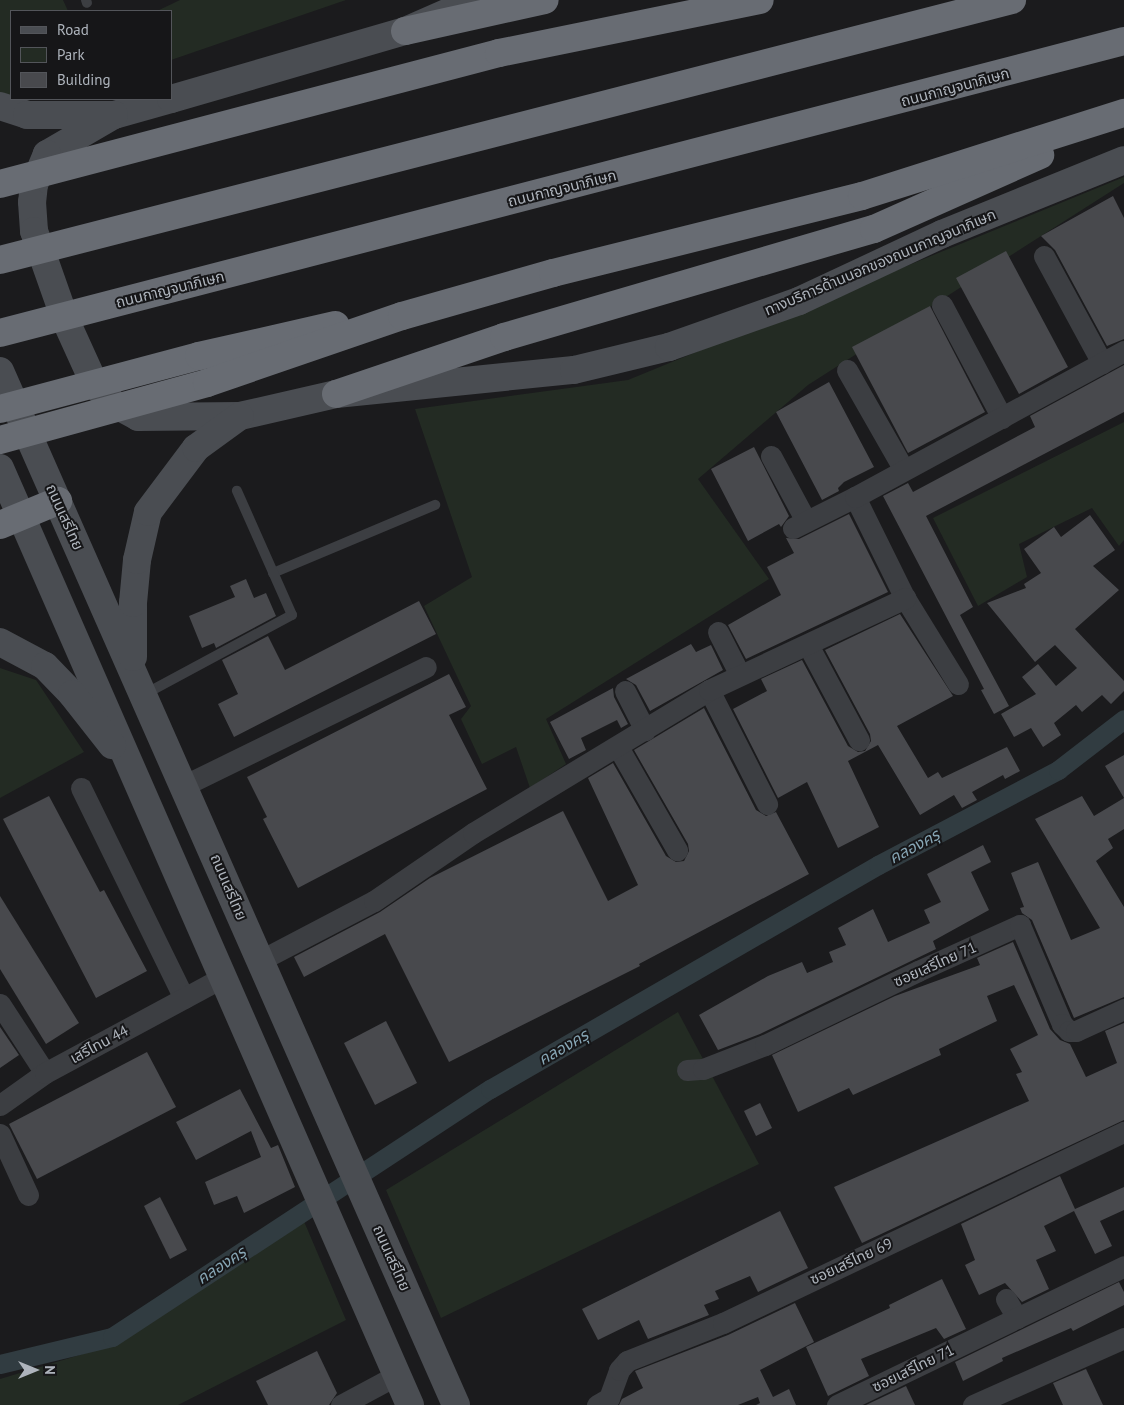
<!DOCTYPE html>
<html>
<head>
<meta charset="utf-8">
<style>
	body { margin:0 }
	#map { position:relative; width:1124px; height:1405px; overflow:hidden; background:#1b1b1d; font-family:"PT Sans","Noto Sans Thai",sans-serif }
	div>[style] { position:absolute }
	[style*='--x'] { left:calc(var(--x)*1px); top:calc(var(--y)*1px); width:calc(var(--w)*1px); rotate:calc(var(--a)*1deg) }
	.green>* { inset:0; background:#232b23 }
	.canal>* { height:19px; margin:-9.5px; padding:0 9.5px; transform-origin:9.5px; border-radius:9.5px; background:#313c41 }
	.building>* { inset:0; background:#48494d }
	.lane>* { height:10px; margin:-5px; padding:0 5px; transform-origin:5px; border-radius:5px; background:#3c3e42 }
	.street>* { height:21px; margin:-10.5px; padding:0 10.5px; transform-origin:10.5px; border-radius:10.5px; background:#3c3e42 }
	.secondary>* { height:28px; margin:-14px; padding:0 14px; transform-origin:14px; border-radius:14px; background:#4a4d52 }
	.highway>* { height:28px; margin:-14px; padding:0 14px; transform-origin:14px; border-radius:14px; background:#686c73 }
	span { translate:-50% -50%; white-space:nowrap; text-align:center; line-height:1.15; -webkit-text-stroke:4px #161618; paint-order:stroke }
	.street-label { font-size:15px; color:#aeb4bc }
	.water-label { font-size:16px; color:#87a6b5; font-style:italic }
	.legend { position:absolute; left:10px; top:10px; width:162px; height:90px; box-sizing:border-box; background:#161618; border:1px solid #53555a; margin:0; padding:6px 9px; list-style:none; font-size:15px; color:#aeb4bc }
	.legend li { display:flex; align-items:center; gap:10px; height:25px }
	.legend b { width:25px; border:1px solid #53555a }
	.north { position:absolute; left:10px; top:1345px; width:50px; height:50px; -webkit-text-stroke:4px #161618; paint-order:stroke; rotate:90deg; font-size:14px; font-weight:700; line-height:20px; text-align:center; color:#aeb4bc }
	.north::after { content:''; display:block; margin:auto; width:18px; height:22px; background:#aeb4bc; clip-path:polygon(50% 0,100% 100%,50% 72%,0 100%) }
</style>
</head>
<body>
<div id="map">
	<div class="green">
		<i style="clip-path:polygon(0 0,63px 0,68px 11px,11px 11px,11px 96px,0 93px)"></i>
		<i style="clip-path:polygon(180px 0,346px 0,171px 60px,171px 11px,157px 11px)"></i>
		<i style="clip-path:polygon(1124px 177px,1124px 183px,808px 385px,698px 479px,769px 579px,546px 719px,566px 764px,530px 788px,516px 747px,482px 764px,461px 719px,471px 706px,424px 606px,472px 577px,415px 409px,628px 380px)"></i>
		<i style="clip-path:polygon(1124px 422px,1124px 540px,1119px 546px,1092px 508px,1019px 544px,1027px 577px,978px 606px,933px 518px)"></i>
		<i style="clip-path:polygon(0 668px,36px 680px,84px 752px,0 798px)"></i>
		<i style="clip-path:polygon(678px 1012px,759px 1164px,441px 1318px,386px 1190px)"></i>
		<i style="clip-path:polygon(303px 1219px,346px 1320px,178px 1405px,0 1405px,0 1379px,116px 1344px)"></i>
	</div>
	<div class="canal">
		<i style="--x:0;--y:1364;--w:115;--a:-13.6"></i>
		<i style="--x:112;--y:1337;--w:452;--a:-33.3"></i>
		<i style="--x:490;--y:1089;--w:448;--a:-30"></i>
		<i style="--x:878;--y:865;--w:204;--a:-27.8"></i>
		<i style="--x:1058;--y:770;--w:83;--a:-37.7"></i>
	</div>
	<div class="building">
		<i style="clip-path:polygon(1113px 196px,1124px 218px,1124px 339px,1107px 346px,1055px 250px,1041px 236px)"></i>
		<i style="clip-path:polygon(1006px 251px,1068px 367px,1019px 394px,956px 278px)"></i>
		<i style="clip-path:polygon(930px 306px,985px 412px,908px 453px,852px 347px)"></i>
		<i style="clip-path:polygon(1124px 365px,1124px 412px,926px 516px,973px 607px,960px 615px,1009px 706px,994px 714px,981px 690px,984px 689px,883px 496px,908px 483px,913px 492px,1035px 427px,1030px 416px)"></i>
		<i style="clip-path:polygon(829px 382px,874px 467px,844px 482px,838px 488px,839px 491px,822px 500px,776px 412px)"></i>
		<i style="clip-path:polygon(754px 447px,789px 516px,781px 527px,779px 524px,748px 541px,711px 469px)"></i>
		<i style="clip-path:polygon(849px 514px,888px 592px,746px 659px,728px 625px,781px 595px,767px 567px,794px 553px,786px 538px,799px 539px)"></i>
		<i style="clip-path:polygon(1090px 515px,1115px 550px,1093px 566px,1119px 590px,1075px 629px,1124px 681px,1124px 691px,1111px 704px,1102px 695px,1082px 712px,1076px 705px,1054px 723px,1061px 735px,1043px 747px,1031px 728px,1014px 737px,1001px 714px,1036px 694px,1022px 677px,1038px 664px,1056px 686px,1077px 668px,1055px 645px,1035px 662px,987px 603px,1026px 588px,1024px 584px,1041px 573px,1024px 549px,1054px 527px,1061px 537px)"></i>
		<i style="clip-path:polygon(246px 579px,254px 598px,266px 593px,276px 616px,216px 648px,214px 643px,202px 648px,189px 616px,235px 597px,230px 586px)"></i>
		<i style="clip-path:polygon(419px 601px,436px 634px,234px 737px,218px 704px,238px 694px,222px 660px,268px 636px,285px 670px)"></i>
		<i style="clip-path:polygon(900px 614px,953px 696px,897px 726px,928px 778px,938px 772px,942px 778px,1007px 747px,1020px 771px,1005px 779px,1003px 775px,972px 792px,977px 800px,962px 808px,954px 795px,920px 815px,878px 745px,848px 761px,879px 827px,838px 848px,807px 782px,778px 798px,733px 709px,767px 691px,761px 679px,802px 660px,848px 746px,858px 752px,865px 751px,871px 741px,870px 734px,825px 650px)"></i>
		<i style="clip-path:polygon(691px 644px,696px 652px,711px 645px,723px 670px,650px 711px,636px 685px,626px 679px)"></i>
		<i style="clip-path:polygon(449px 674px,466px 707px,449px 715px,487px 789px,298px 888px,263px 819px,267px 817px,247px 777px)"></i>
		<i style="clip-path:polygon(613px 688px,614px 697px,628px 724px,621px 728px,617px 720px,581px 738px,586px 750px,569px 759px,550px 722px)"></i>
		<i style="clip-path:polygon(704px 708px,756px 810px,766px 816px,776px 812px,809px 874px,639px 964px,640px 966px,449px 1062px,385px 934px,304px 977px,294px 957px,380px 912px,430px 878px,563px 811px,608px 901px,638px 885px,588px 778px,613px 763px,666px 856px,676px 862px,684px 861px,689px 851px,688px 844px,634px 750px)"></i>
		<i style="clip-path:polygon(1124px 755px,1124px 829px,1108px 839px,1113px 848px,1096px 861px,1124px 907px,1124px 997px,1074px 1018px,1032px 920px,1022px 913px,1020px 908px,1024px 907px,1011px 873px,1038px 862px,1071px 940px,1100px 928px,1035px 819px,1082px 796px,1094px 816px,1124px 798px,1105px 766px)"></i>
		<i style="clip-path:polygon(49px 796px,100px 892px,104px 890px,147px 971px,96px 998px,3px 819px)"></i>
		<i style="clip-path:polygon(983px 845px,991px 862px,971px 872px,989px 910px,933px 941px,936px 949px,760px 1034px,718px 1050px,699px 1015px,768px 976px,802px 962px,807px 973px,833px 962px,829px 952px,846px 945px,838px 928px,873px 909px,888px 942px,930px 923px,924px 910px,941px 902px,927px 874px)"></i>
		<i style="clip-path:polygon(0 896px,79px 1023px,46px 1044px,0 969px)"></i>
		<i style="clip-path:polygon(1013px 942px,1050px 1029px,1060px 1040px,1070px 1044px,1086px 1077px,1117px 1063px,1105px 1031px,1124px 1023px,1124px 1120px,862px 1243px,834px 1187px,1029px 1101px,1016px 1074px,1022px 1072px,1010px 1049px,1038px 1035px,1014px 985px,987px 996px,997px 1021px,939px 1049px,941px 1055px,853px 1095px,849px 1088px,798px 1112px,772px 1055px,895px 996px,980px 965px,977px 958px)"></i>
		<i style="clip-path:polygon(386px 1021px,417px 1083px,375px 1105px,344px 1043px)"></i>
		<i style="clip-path:polygon(0 1027px,19px 1055px,0 1068px)"></i>
		<i style="clip-path:polygon(147px 1052px,176px 1107px,37px 1179px,9px 1124px)"></i>
		<i style="clip-path:polygon(240px 1089px,271px 1148px,278px 1145px,295px 1187px,244px 1213px,237px 1196px,214px 1205px,205px 1182px,261px 1157px,251px 1131px,196px 1160px,176px 1122px)"></i>
		<i style="clip-path:polygon(760px 1103px,772px 1128px,756px 1136px,744px 1111px)"></i>
		<i style="clip-path:polygon(1060px 1176px,1075px 1209px,1124px 1187px,1124px 1210px,1100px 1221px,1112px 1246px,1095px 1254px,1074px 1211px,1044px 1226px,1056px 1251px,1036px 1260px,1049px 1289px,1022px 1302px,1005px 1283px,979px 1295px,965px 1265px,975px 1260px,961px 1224px)"></i>
		<i style="clip-path:polygon(160px 1197px,187px 1250px,170px 1259px,144px 1206px)"></i>
		<i style="clip-path:polygon(780px 1211px,808px 1268px,758px 1292px,750px 1276px,715px 1291px,719px 1299px,704px 1305px,709px 1315px,648px 1339px,639px 1320px,598px 1340px,582px 1309px)"></i>
		<i style="clip-path:polygon(942px 1279px,966px 1329px,944px 1339px,936px 1328px,861px 1359px,869px 1376px,828px 1396px,806px 1347px,890px 1308px,889px 1305px)"></i>
		<i style="clip-path:polygon(1119px 1282px,1124px 1292px,1124px 1305px,1073px 1331px,1071px 1328px,1002px 1358px,1003px 1361px,963px 1381px,955px 1362px)"></i>
		<i style="clip-path:polygon(795px 1303px,814px 1342px,760px 1370px,773px 1397px,789px 1389px,796px 1405px,756px 1405px,760px 1403px,758px 1397px,738px 1405px,619px 1405px,622px 1399px,643px 1388px,635px 1371px,728px 1335px)"></i>
		<i style="clip-path:polygon(317px 1351px,337px 1393px,329px 1405px,268px 1405px,256px 1381px)"></i>
		<i style="clip-path:polygon(1086px 1369px,1103px 1405px,1063px 1405px,1053px 1383px)"></i>
		<i style="clip-path:polygon(906px 1386px,915px 1405px,866px 1405px)"></i>
	</div>
	<div class="lane">
		<i style="--x:86;--y:0;--w:3;--a:72"></i>
		<i style="--x:273;--y:573;--w:176;--a:-22.8"></i>
		<i style="--x:145;--y:694;--w:167;--a:-28.3"></i>
		<i style="--x:292;--y:615;--w:136;--a:-113.9"></i>
	</div>
	<div class="street">
		<i style="--x:1044;--y:256;--w:122;--a:61.5"></i>
		<i style="--x:942;--y:305;--w:128;--a:62"></i>
		<i style="--x:847;--y:370;--w:115;--a:60.3"></i>
		<i style="--x:771;--y:456;--w:74;--a:61.7"></i>
		<i style="--x:855;--y:497;--w:113;--a:63.7"></i>
		<i style="--x:905;--y:598;--w:101;--a:58.4"></i>
		<i style="--x:793;--y:528;--w:69;--a:-26.6"></i>
		<i style="--x:855;--y:497;--w:306;--a:-28.5"></i>
		<i style="--x:718;--y:632;--w:48;--a:62.9"></i>
		<i style="--x:808;--y:645;--w:108;--a:61.8"></i>
		<i style="--x:709;--y:690;--w:128;--a:63"></i>
		<i style="--x:625;--y:691;--w:44;--a:62.9"></i>
		<i style="--x:618;--y:747;--w:119;--a:60.2"></i>
		<i style="--x:185;--y:785;--w:268;--a:-26.1"></i>
		<i style="--x:81;--y:788;--w:234;--a:63.9"></i>
		<i style="--x:261;--y:960;--w:127;--a:-27.6"></i>
		<i style="--x:374;--y:901;--w:120;--a:-34.5"></i>
		<i style="--x:473;--y:833;--w:276;--a:-31.2"></i>
		<i style="--x:709;--y:690;--w:217;--a:-25.1"></i>
		<i style="--x:0;--y:1004;--w:82;--a:56.9"></i>
		<i style="--x:687;--y:1070;--w:16;--a:-4"></i>
		<i style="--x:703;--y:1069;--w:66;--a:-21.2"></i>
		<i style="--x:765;--y:1045;--w:170;--a:-25.8"></i>
		<i style="--x:918;--y:971;--w:112;--a:-24.3"></i>
		<i style="--x:1020;--y:925;--w:108;--a:67"></i>
		<i style="--x:1062;--y:1024;--w:10;--a:45"></i>
		<i style="--x:1069;--y:1031;--w:7;--a:0"></i>
		<i style="--x:1076;--y:1031;--w:53;--a:-24.6"></i>
		<i style="--x:0;--y:1105;--w:55;--a:-35.4"></i>
		<i style="--x:45;--y:1073;--w:204;--a:-28.3"></i>
		<i style="--x:0;--y:1134;--w:67;--a:65.3"></i>
		<i style="--x:1006;--y:1299;--w:22;--a:60"></i>
		<i style="--x:341;--y:1405;--w:64;--a:-28.2"></i>
		<i style="--x:597;--y:1405;--w:14;--a:-30"></i>
		<i style="--x:609;--y:1398;--w:30;--a:-70"></i>
		<i style="--x:619;--y:1370;--w:12;--a:-48"></i>
		<i style="--x:627;--y:1361;--w:103;--a:-21.6"></i>
		<i style="--x:723;--y:1323;--w:444;--a:-25.5"></i>
		<i style="--x:837;--y:1405;--w:319;--a:-25.8"></i>
		<i style="--x:973;--y:1405;--w:165;--a:-23.9"></i>
	</div>
	<div class="secondary">
		<i style="--x:171;--y:99;--w:59;--a:164.3"></i>
		<i style="--x:114;--y:115;--w:78;--a:149.8"></i>
		<i style="--x:47;--y:154;--w:33;--a:113"></i>
		<i style="--x:34;--y:184;--w:18;--a:96"></i>
		<i style="--x:32;--y:202;--w:29;--a:86"></i>
		<i style="--x:34;--y:231;--w:93;--a:70.6"></i>
		<i style="--x:65;--y:319;--w:72;--a:65.6"></i>
		<i style="--x:95;--y:385;--w:27;--a:45"></i>
		<i style="--x:114;--y:404;--w:27;--a:28"></i>
		<i style="--x:138;--y:417;--w:102;--a:-0.6"></i>
		<i style="--x:240;--y:416;--w:98;--a:-12.9"></i>
		<i style="--x:336;--y:394;--w:239;--a:-5.8"></i>
		<i style="--x:574;--y:370;--w:98;--a:-13.6"></i>
		<i style="--x:669;--y:347;--w:138;--a:-19.5"></i>
		<i style="--x:799;--y:301;--w:158;--a:-25.1"></i>
		<i style="--x:942;--y:234;--w:196;--a:-22.1"></i>
		<i style="--x:171;--y:99;--w:244;--a:-16.2"></i>
		<i style="--x:405;--y:31;--w:77;--a:-23.6"></i>
		<i style="--x:0;--y:106;--w:28;--a:18"></i>
		<i style="--x:27;--y:115;--w:87;--a:0"></i>
		<i style="--x:0;--y:371;--w:1130;--a:66.2"></i>
		<i style="--x:0;--y:468;--w:1023;--a:66.37"></i>
		<i style="--x:0;--y:642;--w:51;--a:28.1"></i>
		<i style="--x:45;--y:666;--w:39;--a:46"></i>
		<i style="--x:72;--y:694;--w:65;--a:51.9"></i>
		<i style="--x:133;--y:657;--w:54;--a:-90"></i>
		<i style="--x:133;--y:603;--w:43;--a:-84.7"></i>
		<i style="--x:137;--y:560;--w:49;--a:-77.1"></i>
		<i style="--x:148;--y:512;--w:80;--a:-53.1"></i>
		<i style="--x:196;--y:448;--w:54;--a:-36"></i>
	</div>
	<div class="highway">
		<i style="--x:405;--y:31;--w:143;--a:-12.5"></i>
		<i style="--x:0;--y:184;--w:516;--a:-14.71"></i>
		<i style="--x:499;--y:53;--w:266;--a:-11.5"></i>
		<i style="--x:0;--y:260;--w:1045;--a:-14.41"></i>
		<i style="--x:0;--y:333;--w:1161;--a:-14.56"></i>
		<i style="--x:336;--y:394;--w:177;--a:-18.7"></i>
		<i style="--x:504;--y:337;--w:385;--a:-16.3"></i>
		<i style="--x:874;--y:229;--w:182;--a:-24"></i>
		<i style="--x:0;--y:409;--w:206;--a:-14.9"></i>
		<i style="--x:199;--y:356;--w:140;--a:-12.8"></i>
		<i style="--x:0;--y:440;--w:215;--a:-15.4"></i>
		<i style="--x:207;--y:383;--w:206;--a:-19"></i>
		<i style="--x:402;--y:316;--w:157;--a:-15.9"></i>
		<i style="--x:553;--y:273;--w:318;--a:-14"></i>
		<i style="--x:862;--y:196;--w:275;--a:-17.6"></i>
		<i style="--x:0;--y:525;--w:63;--a:-22.5"></i>
	</div>
	<div class="street-label">
		<span style="left:955px;top:87px;rotate:-15deg">ถนนกาญจนาภิเษก</span>
		<span style="left:562px;top:188px;rotate:-14deg">ถนนกาญจนาภิเษก</span>
		<span style="left:880px;top:262px;rotate:-23deg">ทางบริการด้านนอกของถนนกาญจนาภิเษก</span>
		<span style="left:170px;top:289px;rotate:-14deg">ถนนกาญจนาภิเษก</span>
		<span style="left:65px;top:517px;rotate:66deg">ถนนเสรีไทย</span>
		<span style="left:229px;top:887px;rotate:67deg">ถนนเสรีไทย</span>
		<span style="left:935px;top:964px;rotate:-24deg">ซอยเสรีไทย 71</span>
		<span style="left:99px;top:1044px;rotate:-28deg">เสรีไทน 44</span>
		<span style="left:392px;top:1258px;rotate:66deg">ถนนเสรีไทย</span>
		<span style="left:851px;top:1261px;rotate:-25deg">ซอยเสรีไทย 69</span>
		<span style="left:913px;top:1368px;rotate:-26deg">ซอยเสรีไทย 71</span>
	</div>
	<div class="water-label">
		<span style="left:914px;top:846px;rotate:-28deg">คลองครุ</span>
		<span style="left:563px;top:1047px;rotate:-30deg">คลองครุ</span>
		<span style="left:221px;top:1265px;rotate:-33deg">คลองครุ</span>
	</div>
	<ul class="legend">
	<li><b style="height:6px;background:#4a4d52"></b>Road</li>
	<li><b style="height:14px;background:#232b23"></b>Park</li>
	<li><b style="height:14px;background:#48494d"></b>Building</li>
	</ul>
	<div class="north">N</div>
</div>
</body>
</html>
